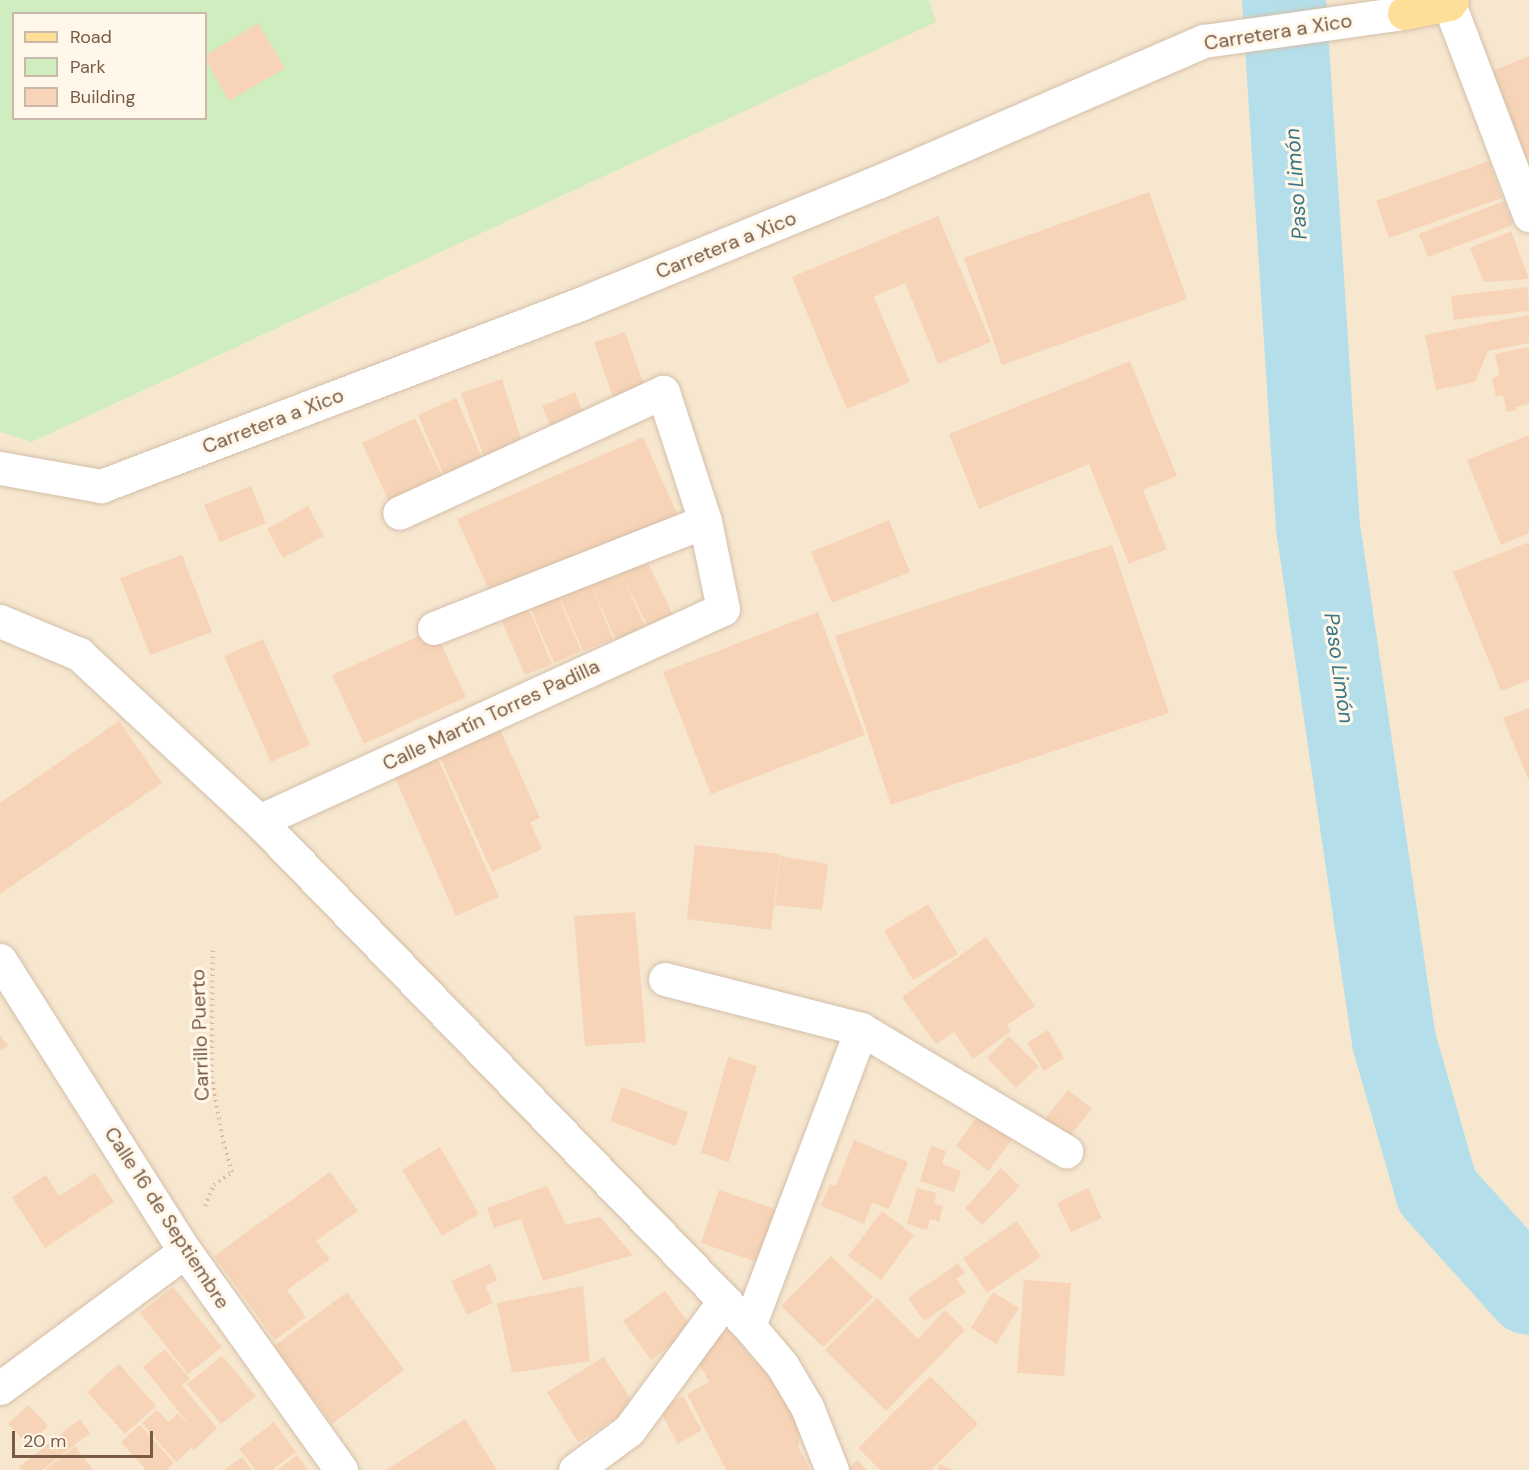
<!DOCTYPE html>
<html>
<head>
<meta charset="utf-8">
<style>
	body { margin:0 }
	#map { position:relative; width:1529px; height:1470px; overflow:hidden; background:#fef5e2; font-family:"DM Sans",sans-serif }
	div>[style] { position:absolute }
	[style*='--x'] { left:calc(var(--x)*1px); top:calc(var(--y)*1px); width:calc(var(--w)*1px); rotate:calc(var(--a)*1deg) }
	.residential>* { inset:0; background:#f7e7cf }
	.green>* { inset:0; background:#cfedbf }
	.river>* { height:84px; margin:-42px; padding:0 42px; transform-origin:42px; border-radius:42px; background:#b4dfea }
	.building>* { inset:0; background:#f7d4b7 }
	.path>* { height:4px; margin-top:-2px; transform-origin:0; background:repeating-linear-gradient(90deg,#dcb79a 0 1.5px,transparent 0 6px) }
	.roads { filter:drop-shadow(0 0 2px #d3bfaa) drop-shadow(0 0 2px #d3bfaa) }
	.street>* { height:33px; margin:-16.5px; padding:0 16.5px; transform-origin:16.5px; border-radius:16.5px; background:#fff }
	.secondary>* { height:33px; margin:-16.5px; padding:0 16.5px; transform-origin:16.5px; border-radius:16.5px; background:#fff }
	.primary>* { height:33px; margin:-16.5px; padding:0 16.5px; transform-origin:16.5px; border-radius:16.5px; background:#ffde98 }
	span { translate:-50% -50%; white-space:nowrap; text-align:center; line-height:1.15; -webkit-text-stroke:6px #fff8ea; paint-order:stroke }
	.street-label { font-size:20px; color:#795b46 }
	.water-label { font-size:21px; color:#3b7687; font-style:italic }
	.legend { position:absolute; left:12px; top:12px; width:195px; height:108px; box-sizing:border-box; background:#fff8ea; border:2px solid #c9b9a8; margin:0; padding:8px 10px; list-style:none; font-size:18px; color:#795b46 }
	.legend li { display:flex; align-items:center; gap:12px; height:30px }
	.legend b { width:30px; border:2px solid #c9b9a8 }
	.scale { position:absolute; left:12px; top:1431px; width:141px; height:27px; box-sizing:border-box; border:3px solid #795b46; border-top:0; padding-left:8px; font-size:18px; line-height:21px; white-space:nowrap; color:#795b46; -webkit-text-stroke:4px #fff8ea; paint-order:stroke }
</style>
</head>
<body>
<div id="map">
	<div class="residential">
		<i style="clip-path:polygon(929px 0,1529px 0,1529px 1470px,0 1470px,0 432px,32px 442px,935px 22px)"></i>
	</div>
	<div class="green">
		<i style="clip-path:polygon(evenodd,0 0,929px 0,936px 22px,32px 442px,0 432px,0 0,14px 14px,206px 14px,206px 118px,14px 118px,14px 14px)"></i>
	</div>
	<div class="river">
		<i style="--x:1284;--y:0;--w:528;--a:86.31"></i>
		<i style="--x:1318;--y:527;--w:520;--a:81.59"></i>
		<i style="--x:1394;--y:1041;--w:156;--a:74"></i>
		<i style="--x:1437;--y:1191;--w:137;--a:48"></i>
	</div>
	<div class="building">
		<i style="clip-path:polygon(258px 23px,285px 68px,229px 101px,206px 60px,206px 55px)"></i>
		<i style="clip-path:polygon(1529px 56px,1529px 165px,1492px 71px)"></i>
		<i style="clip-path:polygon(1489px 161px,1502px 198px,1389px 238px,1376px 201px)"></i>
		<i style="clip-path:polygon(1149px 192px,1187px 299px,1002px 365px,964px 258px)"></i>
		<i style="clip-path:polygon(1504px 201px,1513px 225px,1428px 257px,1419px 234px)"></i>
		<i style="clip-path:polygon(938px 216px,991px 342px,938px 364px,905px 283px,874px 297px,910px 382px,847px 409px,792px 277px)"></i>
		<i style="clip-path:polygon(1511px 231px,1529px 279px,1484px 282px,1470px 248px)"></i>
		<i style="clip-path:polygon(1528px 287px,1529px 311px,1454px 320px,1451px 296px)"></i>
		<i style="clip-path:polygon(1529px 315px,1529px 343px,1488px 351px,1475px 382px,1436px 390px,1425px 335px)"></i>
		<i style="clip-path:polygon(625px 332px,649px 399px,617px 409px,594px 342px)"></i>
		<i style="clip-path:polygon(1529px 347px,1529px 404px,1516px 407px,1517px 410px,1507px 412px,1503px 395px,1496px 397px,1492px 379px,1499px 375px,1495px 354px)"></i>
		<i style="clip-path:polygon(1130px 361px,1177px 476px,1143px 490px,1167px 549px,1129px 564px,1089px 464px,979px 509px,949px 434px)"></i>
		<i style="clip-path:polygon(502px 379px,525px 452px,487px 466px,461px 393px)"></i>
		<i style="clip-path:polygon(575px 392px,588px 425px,555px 438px,542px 406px)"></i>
		<i style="clip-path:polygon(456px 398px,486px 467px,447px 483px,418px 415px)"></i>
		<i style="clip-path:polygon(415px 418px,444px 480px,390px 504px,362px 443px)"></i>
		<i style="clip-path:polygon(1529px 435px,1529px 533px,1501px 545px,1467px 460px)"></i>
		<i style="clip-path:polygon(643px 437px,679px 518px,493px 599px,457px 519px)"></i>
		<i style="clip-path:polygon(251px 486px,266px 523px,220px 542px,204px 505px)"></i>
		<i style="clip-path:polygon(308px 506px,324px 536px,283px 558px,267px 529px)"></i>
		<i style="clip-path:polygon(889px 520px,910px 572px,832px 603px,811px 552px)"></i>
		<i style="clip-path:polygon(1529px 542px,1529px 680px,1501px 691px,1453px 572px)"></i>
		<i style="clip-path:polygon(1112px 545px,1169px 713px,891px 805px,835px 636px)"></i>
		<i style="clip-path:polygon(643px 552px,673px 615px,648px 627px,624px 580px,645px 626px,616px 640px,592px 588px,613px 639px,583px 651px,556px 588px)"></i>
		<i style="clip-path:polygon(182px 555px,212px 632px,150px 655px,120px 578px)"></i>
		<i style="clip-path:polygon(555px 588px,581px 651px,554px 663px,527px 600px)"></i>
		<i style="clip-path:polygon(525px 600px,552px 664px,525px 675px,498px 612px)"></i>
		<i style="clip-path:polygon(818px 612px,865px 735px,711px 794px,663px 672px)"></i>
		<i style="clip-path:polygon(434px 629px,466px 697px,364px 744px,332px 675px)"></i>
		<i style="clip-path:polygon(263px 639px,310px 745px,271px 762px,224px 656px)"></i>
		<i style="clip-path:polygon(1529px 708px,1529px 781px,1503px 718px)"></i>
		<i style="clip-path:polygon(496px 720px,540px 818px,530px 822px,542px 849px,492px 872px,436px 748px)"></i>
		<i style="clip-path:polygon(119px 721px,162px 783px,0 894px,0 803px)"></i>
		<i style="clip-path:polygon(435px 752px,499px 897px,456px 916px,392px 771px)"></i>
		<i style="clip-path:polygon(695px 845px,780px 854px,771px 930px,687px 919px)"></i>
		<i style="clip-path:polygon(780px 856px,828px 864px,822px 910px,775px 905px)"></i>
		<i style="clip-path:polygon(928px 904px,958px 954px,913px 980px,884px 931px)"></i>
		<i style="clip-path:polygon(635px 912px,646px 1042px,585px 1046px,574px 916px)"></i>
		<i style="clip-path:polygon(986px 937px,1035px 1006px,1007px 1025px,1011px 1031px,973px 1059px,954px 1032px,936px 1044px,902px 997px)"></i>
		<i style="clip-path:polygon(1048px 1030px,1064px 1058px,1044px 1071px,1027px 1043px)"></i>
		<i style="clip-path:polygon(0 1035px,8px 1046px,0 1051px)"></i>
		<i style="clip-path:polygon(1009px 1036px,1039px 1066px,1016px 1088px,987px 1058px)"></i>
		<i style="clip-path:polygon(728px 1057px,757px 1066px,729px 1162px,701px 1153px)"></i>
		<i style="clip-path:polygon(622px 1087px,688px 1112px,676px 1146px,610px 1121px)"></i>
		<i style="clip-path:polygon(1068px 1090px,1092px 1108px,1064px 1144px,1040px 1125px)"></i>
		<i style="clip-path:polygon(984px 1107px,1018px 1132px,988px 1171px,956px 1146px)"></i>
		<i style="clip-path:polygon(854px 1140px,908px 1162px,889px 1209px,872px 1203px,864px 1224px,821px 1206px,830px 1184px,836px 1186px)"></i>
		<i style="clip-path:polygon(931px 1146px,946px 1151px,942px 1164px,961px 1171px,954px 1192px,920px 1181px)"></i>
		<i style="clip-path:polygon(440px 1147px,479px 1214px,442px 1236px,402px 1170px)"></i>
		<i style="clip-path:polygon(1001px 1168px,1020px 1186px,982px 1225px,965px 1208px)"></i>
		<i style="clip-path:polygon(330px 1172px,358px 1211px,316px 1241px,330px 1259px,287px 1290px,306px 1317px,275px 1340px,214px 1256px)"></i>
		<i style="clip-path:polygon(95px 1173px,114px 1202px,45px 1248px,12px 1197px,46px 1175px,59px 1196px)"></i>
		<i style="clip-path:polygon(547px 1186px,566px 1225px,600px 1217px,633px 1255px,543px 1281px,521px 1219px,494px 1228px,487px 1208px)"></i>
		<i style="clip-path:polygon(917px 1188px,937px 1193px,934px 1204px,943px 1206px,939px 1222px,930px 1219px,927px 1230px,907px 1224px)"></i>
		<i style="clip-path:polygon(1088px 1188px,1102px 1218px,1071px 1232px,1057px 1203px)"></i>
		<i style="clip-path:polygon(719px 1190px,784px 1212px,766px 1265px,701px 1243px)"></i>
		<i style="clip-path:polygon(882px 1211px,914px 1235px,881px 1280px,848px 1256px)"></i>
		<i style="clip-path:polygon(1017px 1221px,1041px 1257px,987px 1293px,963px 1258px)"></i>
		<i style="clip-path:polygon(831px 1256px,873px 1297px,823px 1347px,781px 1306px)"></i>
		<i style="clip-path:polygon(958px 1263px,965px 1273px,956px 1279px,966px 1292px,924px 1321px,908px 1298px)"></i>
		<i style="clip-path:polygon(490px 1264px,497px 1280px,485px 1286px,493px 1303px,467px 1315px,451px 1281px)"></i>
		<i style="clip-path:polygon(1024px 1280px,1071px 1283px,1064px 1376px,1017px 1373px)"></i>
		<i style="clip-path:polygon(583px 1286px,590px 1361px,512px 1373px,497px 1303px)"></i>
		<i style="clip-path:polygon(173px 1287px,222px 1347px,188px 1374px,140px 1313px)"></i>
		<i style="clip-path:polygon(665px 1291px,693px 1329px,651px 1360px,623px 1321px)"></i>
		<i style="clip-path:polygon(347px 1292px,404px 1370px,332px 1424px,274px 1346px)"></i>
		<i style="clip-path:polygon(993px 1292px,1019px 1308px,996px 1344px,971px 1328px)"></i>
		<i style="clip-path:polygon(877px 1298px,918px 1339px,945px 1310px,965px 1330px,886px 1411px,825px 1350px)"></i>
		<i style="clip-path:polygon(729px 1330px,753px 1360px,779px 1384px,802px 1424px,798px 1446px,810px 1470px,726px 1470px,687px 1394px,709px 1382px,692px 1351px)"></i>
		<i style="clip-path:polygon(165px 1349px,190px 1379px,182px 1385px,217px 1428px,194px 1450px,191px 1448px,176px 1462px,142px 1423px,157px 1410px,168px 1422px,178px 1413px,192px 1428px,143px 1367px)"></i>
		<i style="clip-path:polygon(222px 1356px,256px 1396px,221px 1424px,187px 1384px)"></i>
		<i style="clip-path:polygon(604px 1357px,635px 1406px,578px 1442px,547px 1392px)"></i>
		<i style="clip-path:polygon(119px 1364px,156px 1406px,125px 1434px,87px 1392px)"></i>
		<i style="clip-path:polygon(930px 1376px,978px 1424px,931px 1470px,880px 1470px,858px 1448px)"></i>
		<i style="clip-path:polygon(683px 1396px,702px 1430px,678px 1444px,659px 1409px)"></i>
		<i style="clip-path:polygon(28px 1405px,48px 1426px,28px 1445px,8px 1424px)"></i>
		<i style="clip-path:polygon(80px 1419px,90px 1433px,42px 1470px,21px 1470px,19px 1467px)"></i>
		<i style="clip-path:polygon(465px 1419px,497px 1470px,386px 1470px)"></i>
		<i style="clip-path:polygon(274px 1422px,296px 1452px,272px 1470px,256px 1470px,239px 1449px)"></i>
		<i style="clip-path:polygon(140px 1425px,174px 1463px,166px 1470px,146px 1470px,121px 1442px)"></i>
		<i style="clip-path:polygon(75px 1446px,93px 1470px,45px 1470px)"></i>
		<i style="clip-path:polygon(297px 1455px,308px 1470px,277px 1470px)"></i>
		<i style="clip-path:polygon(242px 1457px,252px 1470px,224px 1470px)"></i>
		<i style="clip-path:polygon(857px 1460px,867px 1470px,847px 1470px)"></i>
		<i style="clip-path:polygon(939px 1464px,955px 1470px,938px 1470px)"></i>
	</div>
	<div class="path">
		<i style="--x:205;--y:1206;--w:23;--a:-67"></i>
		<i style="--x:214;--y:1185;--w:22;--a:-36"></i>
		<i style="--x:232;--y:1172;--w:36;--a:-106"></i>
		<i style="--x:222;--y:1137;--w:60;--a:-99.6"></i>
		<i style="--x:212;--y:1078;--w:131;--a:-89.6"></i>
	</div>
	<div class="roads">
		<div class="street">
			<i style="--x:1449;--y:4;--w:226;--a:69.2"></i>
			<i style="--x:434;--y:628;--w:291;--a:-21.5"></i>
			<i style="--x:259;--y:821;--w:510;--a:-24.56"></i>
			<i style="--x:723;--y:609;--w:90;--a:-101.6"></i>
			<i style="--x:705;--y:521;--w:136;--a:-108"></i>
			<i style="--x:663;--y:392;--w:290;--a:155.4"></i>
			<i style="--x:0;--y:960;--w:345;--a:57.6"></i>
			<i style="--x:185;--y:1251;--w:269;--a:54.5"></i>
			<i style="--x:665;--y:979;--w:202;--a:14.3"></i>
			<i style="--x:861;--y:1029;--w:239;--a:30.8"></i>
			<i style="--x:749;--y:1326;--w:317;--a:-69.3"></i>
			<i style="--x:0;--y:1388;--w:230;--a:-36.5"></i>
			<i style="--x:575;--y:1470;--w:67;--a:-36.5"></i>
			<i style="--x:629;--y:1430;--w:160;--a:-53.6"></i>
		</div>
		<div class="secondary">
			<i style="--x:0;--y:468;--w:103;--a:10.1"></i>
			<i style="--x:101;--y:486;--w:512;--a:-20.8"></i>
			<i style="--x:580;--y:304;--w:324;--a:-22.3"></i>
			<i style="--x:880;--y:181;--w:353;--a:-23.4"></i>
			<i style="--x:1204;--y:41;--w:202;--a:-8"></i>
			<i style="--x:0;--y:621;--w:86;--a:22.7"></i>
			<i style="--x:79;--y:654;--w:246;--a:42.9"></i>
			<i style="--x:259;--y:821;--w:704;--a:45.86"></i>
			<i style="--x:749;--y:1326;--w:51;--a:49.8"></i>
			<i style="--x:782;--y:1365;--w:49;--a:59.2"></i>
			<i style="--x:807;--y:1407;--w:68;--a:68.4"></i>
		</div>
		<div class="primary">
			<i style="--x:1404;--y:13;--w:46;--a:-11.3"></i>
			<i style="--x:1449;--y:4;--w:5;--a:-53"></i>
		</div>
	</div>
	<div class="street-label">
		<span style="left:1278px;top:32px;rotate:-9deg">Carretera a Xico</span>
		<span style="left:726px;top:245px;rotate:-22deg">Carretera a Xico</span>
		<span style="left:273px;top:421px;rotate:-21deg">Carretera a Xico</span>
		<span style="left:491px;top:715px;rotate:-25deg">Calle Martín Torres Padilla</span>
		<span style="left:200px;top:1035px;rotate:-92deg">Carrillo Puerto</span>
		<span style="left:167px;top:1218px;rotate:57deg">Calle 16 de Septiembre</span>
	</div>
	<div class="water-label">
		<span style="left:1296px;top:184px;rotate:-94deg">Paso Limón</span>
		<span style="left:1339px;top:668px;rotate:82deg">Paso Limón</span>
	</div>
	<ul class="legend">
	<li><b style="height:8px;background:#ffde98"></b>Road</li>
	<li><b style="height:16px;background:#cfedbf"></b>Park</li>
	<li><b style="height:16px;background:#f7d4b7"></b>Building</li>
	</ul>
	<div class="scale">20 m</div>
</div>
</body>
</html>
